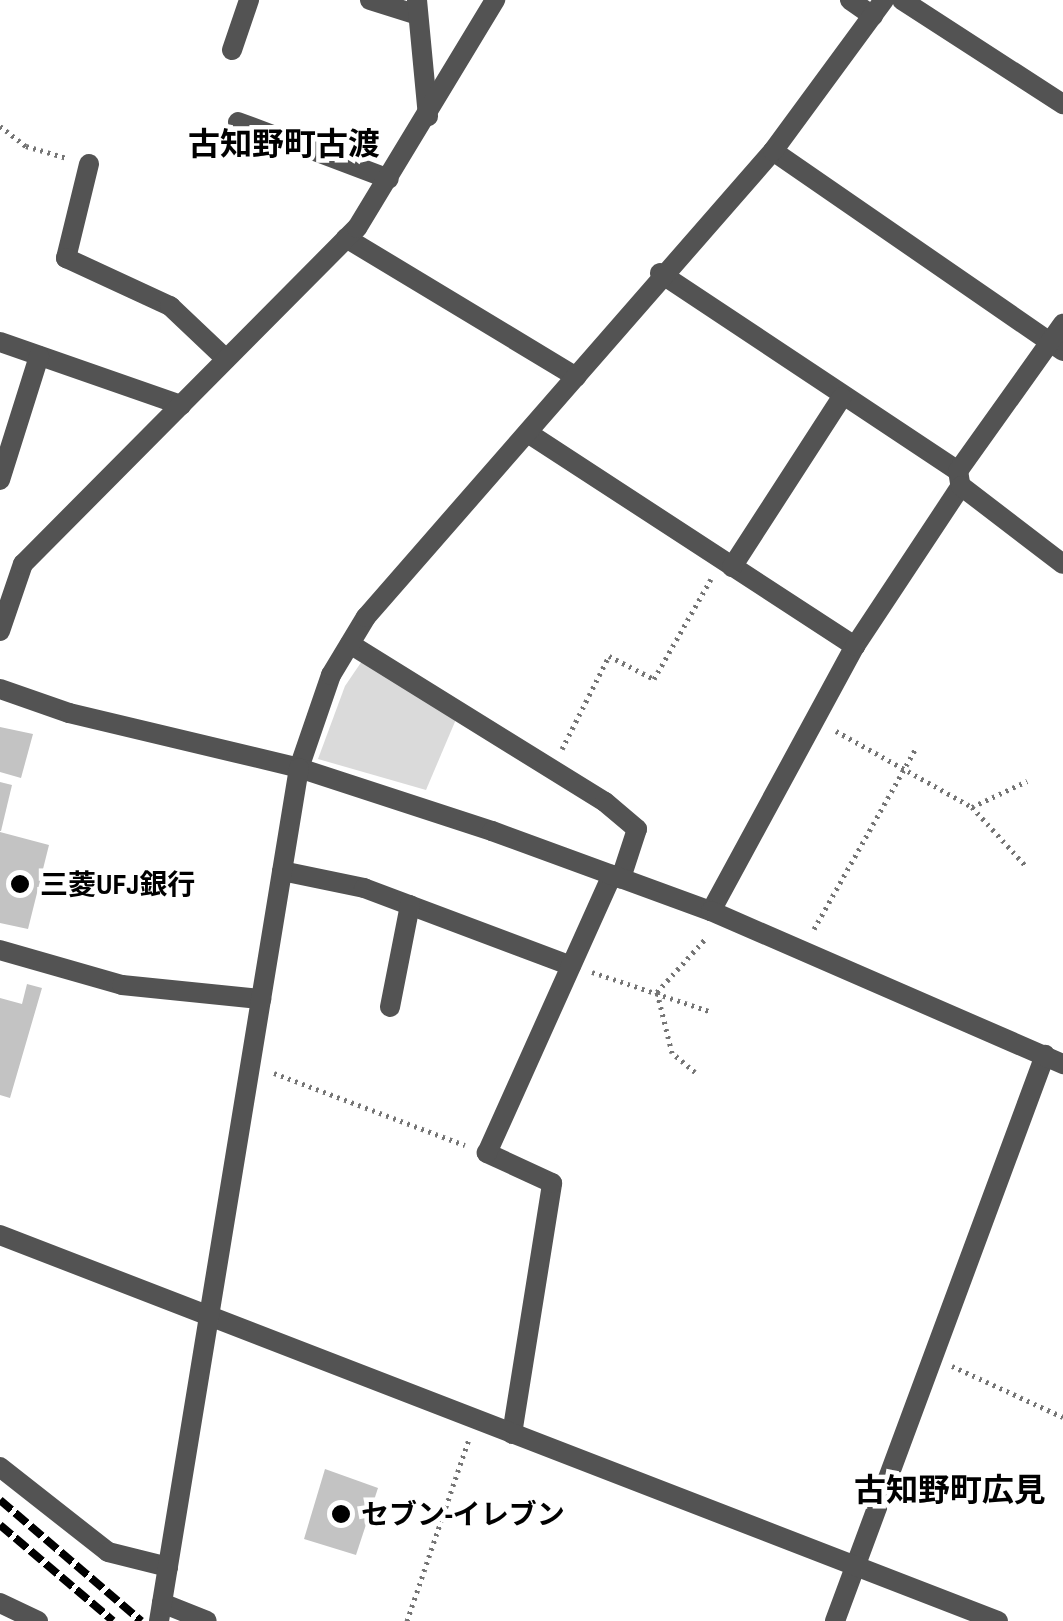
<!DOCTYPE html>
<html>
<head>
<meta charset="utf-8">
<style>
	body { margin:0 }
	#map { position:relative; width:1063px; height:1621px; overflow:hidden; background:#fff; font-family:"Archivo Narrow","Noto Sans JP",sans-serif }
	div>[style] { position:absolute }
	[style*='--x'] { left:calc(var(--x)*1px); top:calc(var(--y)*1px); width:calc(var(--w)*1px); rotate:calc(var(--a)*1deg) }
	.green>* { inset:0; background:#dadada }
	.building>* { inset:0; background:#c3c3c3 }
	.path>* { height:5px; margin-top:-2.5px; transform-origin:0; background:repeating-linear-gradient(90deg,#757575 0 2.5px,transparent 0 7.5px) }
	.minor>* { height:20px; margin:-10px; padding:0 10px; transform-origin:10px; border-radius:10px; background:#535353 }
	.tertiary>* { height:20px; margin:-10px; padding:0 10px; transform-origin:10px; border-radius:10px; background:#535353 }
	.rail>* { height:8px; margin-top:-4px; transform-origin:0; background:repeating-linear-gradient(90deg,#000 0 15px,transparent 0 20px) }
	.dots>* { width:28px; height:28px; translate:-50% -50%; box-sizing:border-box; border:5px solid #fff; border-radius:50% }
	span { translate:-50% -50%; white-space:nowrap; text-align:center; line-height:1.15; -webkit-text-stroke:9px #fff; paint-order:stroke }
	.poi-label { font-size:28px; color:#000; font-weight:700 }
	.left { translate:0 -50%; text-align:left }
	.quarter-label { font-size:32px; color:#000; font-weight:700 }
</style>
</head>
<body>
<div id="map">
	<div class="green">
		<i style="clip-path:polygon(362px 661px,457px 717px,426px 790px,318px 759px,345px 686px)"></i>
	</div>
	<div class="building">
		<i style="clip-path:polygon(0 727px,33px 734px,21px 778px,0 772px)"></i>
		<i style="clip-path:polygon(0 782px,12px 785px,1px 831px,0 831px)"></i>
		<i style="clip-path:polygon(0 832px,49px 845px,28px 929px,0 923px)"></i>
		<i style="clip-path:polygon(27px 984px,42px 988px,10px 1098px,0 1095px,0 998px,22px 1004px)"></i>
		<i style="clip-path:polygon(325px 1469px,378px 1488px,356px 1555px,304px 1539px)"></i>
	</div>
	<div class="path">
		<i style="--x:0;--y:126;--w:33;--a:38"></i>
		<i style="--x:26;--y:146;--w:43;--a:16.3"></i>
		<i style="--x:836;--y:731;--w:156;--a:29.2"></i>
		<i style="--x:972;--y:807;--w:79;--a:47.6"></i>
		<i style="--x:562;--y:749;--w:104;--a:-63.2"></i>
		<i style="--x:609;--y:656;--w:51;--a:27.1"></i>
		<i style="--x:654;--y:679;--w:115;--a:-60.3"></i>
		<i style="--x:972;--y:807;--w:61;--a:-25.3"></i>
		<i style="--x:814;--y:929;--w:206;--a:-60.6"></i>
		<i style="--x:592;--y:972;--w:126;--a:18.4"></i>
		<i style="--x:695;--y:1072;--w:30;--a:-140"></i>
		<i style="--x:672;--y:1053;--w:63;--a:-103.8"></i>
		<i style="--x:657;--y:992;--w:74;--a:-47.7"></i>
		<i style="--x:274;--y:1073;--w:204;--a:20.7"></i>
		<i style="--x:952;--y:1366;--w:122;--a:24.7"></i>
		<i style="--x:407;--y:1621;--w:192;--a:-71.2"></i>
	</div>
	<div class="minor">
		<i style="--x:370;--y:0;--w:50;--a:17.4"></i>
		<i style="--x:417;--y:0;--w:117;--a:84.6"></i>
		<i style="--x:850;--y:0;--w:28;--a:35"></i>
		<i style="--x:902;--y:0;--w:192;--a:32.9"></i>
		<i style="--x:232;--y:50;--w:53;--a:-71.2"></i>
		<i style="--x:238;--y:122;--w:161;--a:20.7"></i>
		<i style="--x:773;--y:151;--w:352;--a:34.6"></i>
		<i style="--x:89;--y:164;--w:97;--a:103.7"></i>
		<i style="--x:66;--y:258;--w:115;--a:24.8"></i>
		<i style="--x:170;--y:306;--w:77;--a:43.4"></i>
		<i style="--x:346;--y:238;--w:269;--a:31.1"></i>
		<i style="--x:660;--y:273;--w:358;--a:33.6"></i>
		<i style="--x:0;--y:342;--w:192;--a:19.2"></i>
		<i style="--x:531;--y:435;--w:387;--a:33.1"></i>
		<i style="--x:0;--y:480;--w:130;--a:-72.5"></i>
		<i style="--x:960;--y:483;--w:12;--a:-99"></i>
		<i style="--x:958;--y:471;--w:181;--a:-54.5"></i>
		<i style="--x:732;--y:567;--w:202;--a:-57.1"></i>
		<i style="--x:0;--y:631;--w:71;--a:-71.1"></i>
		<i style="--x:23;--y:564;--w:474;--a:-45.2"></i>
		<i style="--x:357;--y:228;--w:267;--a:-58.8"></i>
		<i style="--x:350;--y:644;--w:300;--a:31.8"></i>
		<i style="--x:605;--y:802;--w:42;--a:40.2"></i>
		<i style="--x:637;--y:829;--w:52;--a:108.1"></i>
		<i style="--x:299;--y:768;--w:98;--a:-71"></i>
		<i style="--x:331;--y:675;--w:68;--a:-58.9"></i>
		<i style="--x:366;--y:617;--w:619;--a:-48.87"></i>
		<i style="--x:773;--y:151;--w:187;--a:-53.7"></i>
		<i style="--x:282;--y:871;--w:84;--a:11.7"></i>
		<i style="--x:364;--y:888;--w:221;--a:20.6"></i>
		<i style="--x:711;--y:911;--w:302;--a:-61.5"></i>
		<i style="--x:855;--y:646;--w:192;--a:-56.5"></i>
		<i style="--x:961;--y:486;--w:128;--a:37.4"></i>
		<i style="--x:0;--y:950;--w:127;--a:16"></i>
		<i style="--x:122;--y:985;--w:140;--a:5.8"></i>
		<i style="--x:390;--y:1007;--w:104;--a:-78.9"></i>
		<i style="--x:512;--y:1434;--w:254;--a:-80.9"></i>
		<i style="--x:552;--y:1183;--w:72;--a:-155.2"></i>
		<i style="--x:487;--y:1153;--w:305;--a:-65.8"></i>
		<i style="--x:0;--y:1467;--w:137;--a:38.2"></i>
		<i style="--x:108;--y:1552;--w:62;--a:14"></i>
		<i style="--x:0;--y:1603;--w:42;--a:25.3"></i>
		<i style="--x:162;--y:1603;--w:48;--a:21.8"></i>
		<i style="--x:835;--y:1621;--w:604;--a:-69.64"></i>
	</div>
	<div class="tertiary">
		<i style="--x:0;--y:689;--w:73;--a:19.2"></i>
		<i style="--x:69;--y:713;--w:236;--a:13.4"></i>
		<i style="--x:299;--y:768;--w:203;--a:18.1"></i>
		<i style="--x:492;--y:831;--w:233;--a:20.1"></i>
		<i style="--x:711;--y:911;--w:384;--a:23.5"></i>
		<i style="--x:0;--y:1235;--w:1070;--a:21.15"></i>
		<i style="--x:159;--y:1621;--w:864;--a:-80.68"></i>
	</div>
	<div class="rail">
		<i style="--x:0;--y:1500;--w:186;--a:40.6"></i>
		<i style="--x:0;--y:1525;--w:148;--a:40.3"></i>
	</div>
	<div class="dots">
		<i style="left:20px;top:884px;background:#000"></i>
		<i style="left:341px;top:1514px;background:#000"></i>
	</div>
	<div class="poi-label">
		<span class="left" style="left:40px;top:884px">三菱UFJ銀行</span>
		<span class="left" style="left:361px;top:1514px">セブン-イレブン</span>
	</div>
	<div class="quarter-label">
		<span style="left:284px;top:144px">古知野町古渡</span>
		<span style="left:950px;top:1490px">古知野町広見</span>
	</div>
</div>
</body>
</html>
